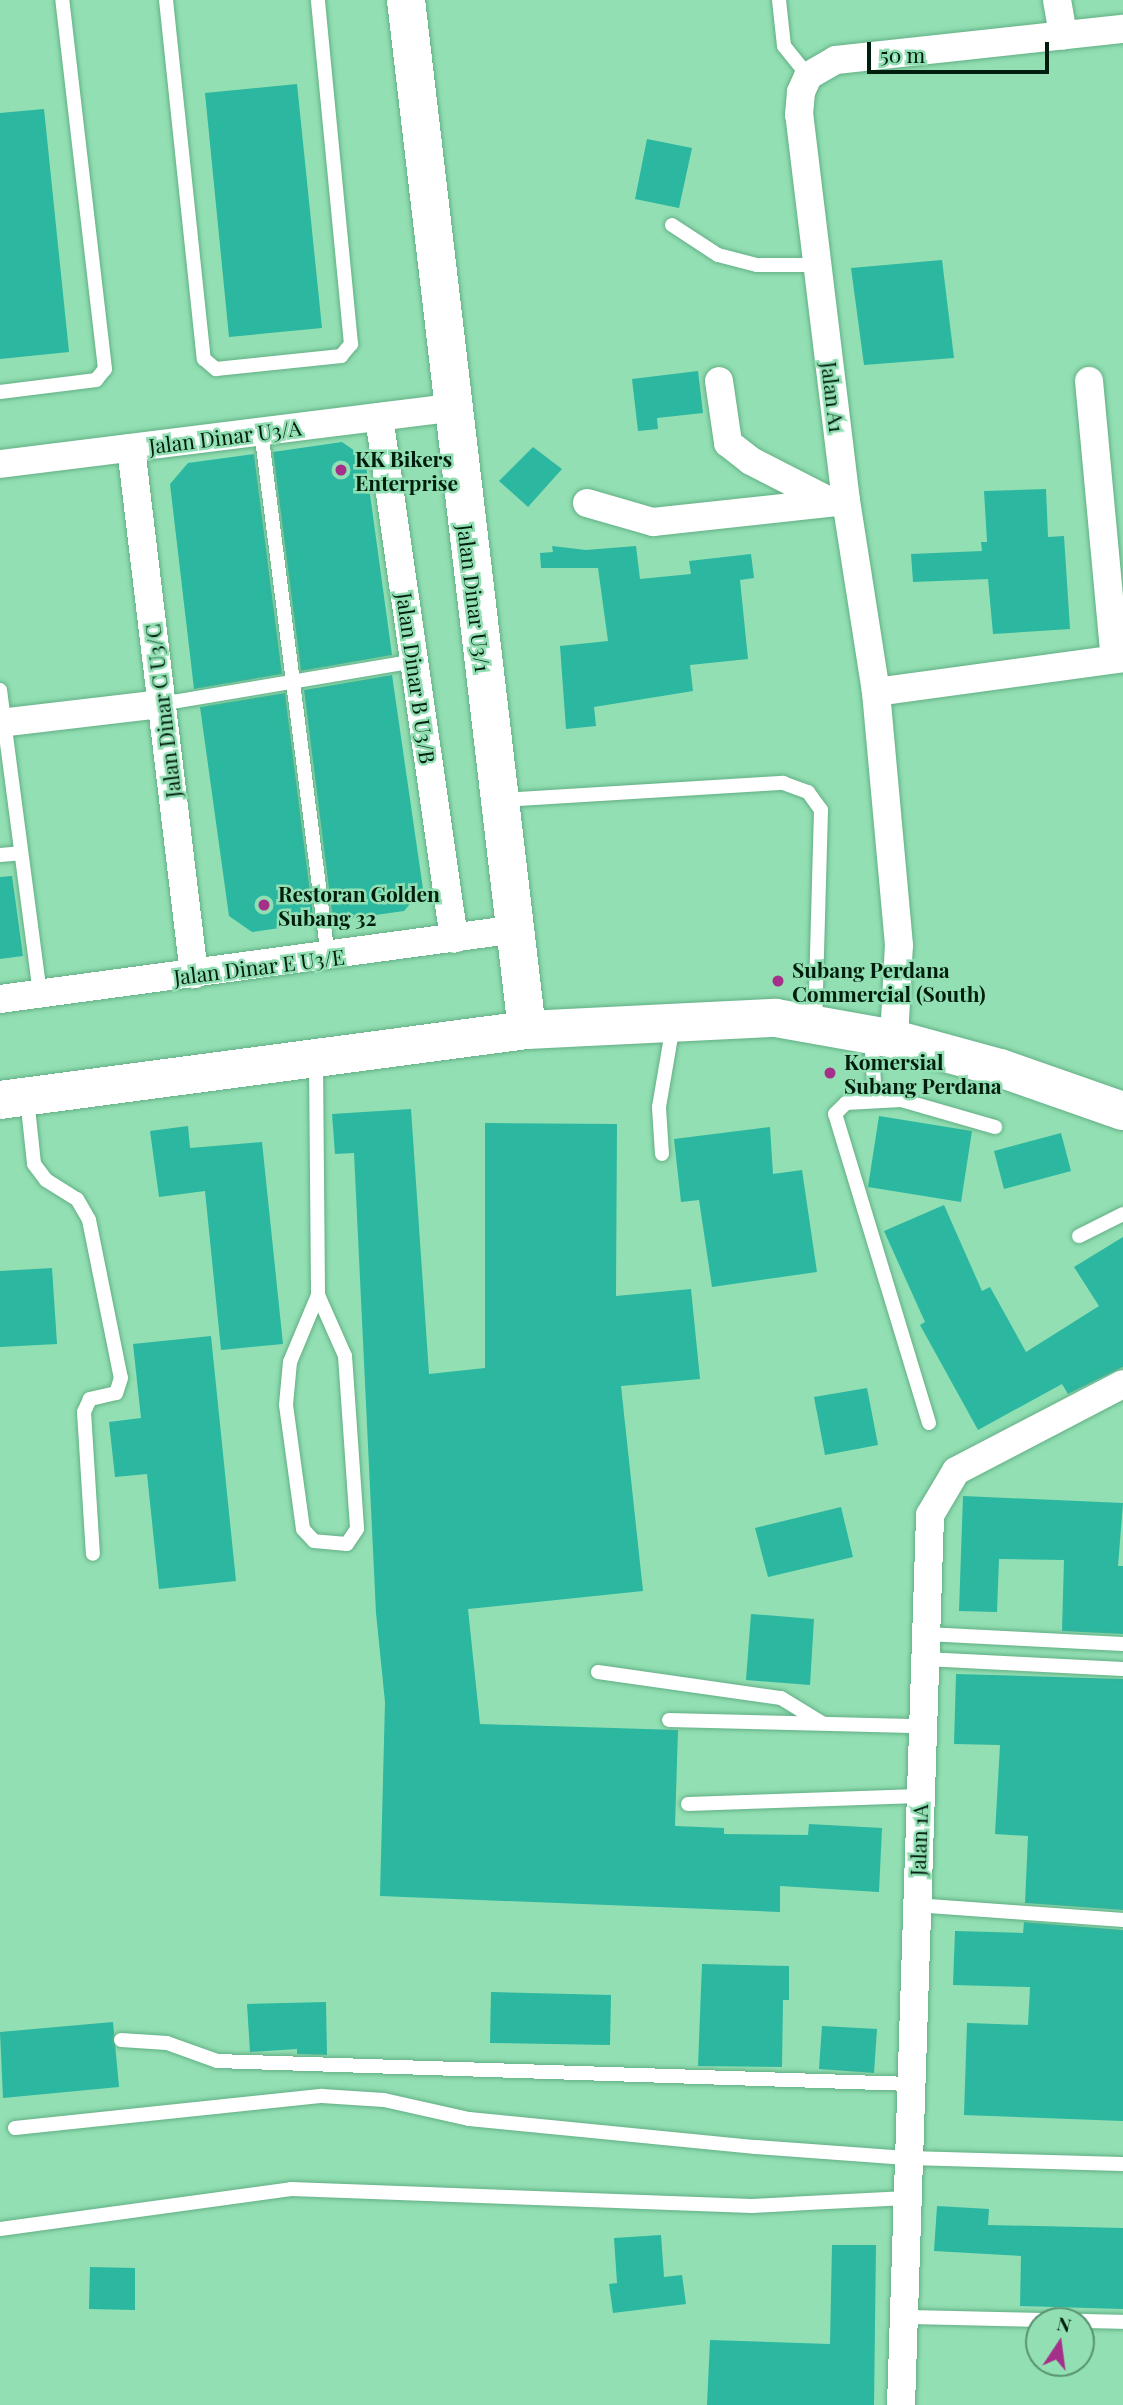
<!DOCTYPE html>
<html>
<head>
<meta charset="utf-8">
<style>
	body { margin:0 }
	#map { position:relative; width:1123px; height:2405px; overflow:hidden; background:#92dfb3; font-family:"Playfair Display",serif }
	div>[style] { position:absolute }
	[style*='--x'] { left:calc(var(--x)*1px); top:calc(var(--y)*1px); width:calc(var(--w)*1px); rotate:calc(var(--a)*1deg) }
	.building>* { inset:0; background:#2cb7a0 }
	.roads { filter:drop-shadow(0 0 2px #63af85) drop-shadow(0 0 2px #63af85) }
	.lane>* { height:14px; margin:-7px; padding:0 7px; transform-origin:7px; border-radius:7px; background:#fff }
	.street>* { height:28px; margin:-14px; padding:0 14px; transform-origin:14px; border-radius:14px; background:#fff }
	.secondary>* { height:38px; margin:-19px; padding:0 19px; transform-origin:19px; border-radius:19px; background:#fff }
	.dots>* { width:19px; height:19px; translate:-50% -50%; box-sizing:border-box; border:4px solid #92dfb3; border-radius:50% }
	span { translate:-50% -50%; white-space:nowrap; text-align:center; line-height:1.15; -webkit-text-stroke:5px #92dfb3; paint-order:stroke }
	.street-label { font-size:21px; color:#001e0e }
	.poi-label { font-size:21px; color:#001e0e; font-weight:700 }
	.left { translate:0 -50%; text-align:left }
	.north { position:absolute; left:1025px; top:2307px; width:70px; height:70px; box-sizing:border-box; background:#92dfb3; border:2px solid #589271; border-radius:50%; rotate:13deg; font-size:19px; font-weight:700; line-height:28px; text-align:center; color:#001e0e }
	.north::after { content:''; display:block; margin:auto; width:24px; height:32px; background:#a4308a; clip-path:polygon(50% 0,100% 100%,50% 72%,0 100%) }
	.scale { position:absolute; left:867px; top:42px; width:182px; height:32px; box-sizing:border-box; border:4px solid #001e0e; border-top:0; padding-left:9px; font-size:21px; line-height:24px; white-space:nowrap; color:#001e0e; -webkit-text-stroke:5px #92dfb3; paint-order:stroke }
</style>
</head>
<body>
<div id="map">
	<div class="building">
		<i style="clip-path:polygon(297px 84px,322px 328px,229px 337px,205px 93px)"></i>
		<i style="clip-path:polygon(44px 109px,69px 352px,0 359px,0 113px)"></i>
		<i style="clip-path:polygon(647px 139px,692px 148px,679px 208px,635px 199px)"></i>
		<i style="clip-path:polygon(942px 260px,954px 358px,864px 365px,851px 268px)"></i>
		<i style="clip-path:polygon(698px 371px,703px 413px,657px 418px,658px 429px,638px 431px,632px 379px)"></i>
		<i style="clip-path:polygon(342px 442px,365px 458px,392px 655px,301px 671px,273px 452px)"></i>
		<i style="clip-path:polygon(533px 447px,562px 469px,528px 507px,499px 481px)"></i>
		<i style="clip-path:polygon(254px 454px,282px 674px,194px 689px,170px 484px,188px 463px)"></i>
		<i style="clip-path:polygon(1046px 489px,1048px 537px,1064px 536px,1070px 629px,993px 634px,988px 579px,913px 582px,911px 554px,982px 551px,981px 542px,987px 542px,984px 491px)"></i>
		<i style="clip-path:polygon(552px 546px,586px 550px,636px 546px,640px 579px,691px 574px,689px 561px,751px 554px,754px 578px,740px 580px,748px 659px,690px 665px,693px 691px,594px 707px,596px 726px,566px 729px,560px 646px,608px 641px,598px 568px,541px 568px,540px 553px,553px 552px)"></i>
		<i style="clip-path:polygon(392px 675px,423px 889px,404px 911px,333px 921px,304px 690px)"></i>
		<i style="clip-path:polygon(285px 693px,314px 923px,252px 932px,229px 916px,200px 707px)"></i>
		<i style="clip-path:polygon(12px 876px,23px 956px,0 959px,0 877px)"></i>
		<i style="clip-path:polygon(411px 1109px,429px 1374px,485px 1368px,485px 1123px,617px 1124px,616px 1296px,691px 1289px,700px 1379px,621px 1386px,643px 1591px,468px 1609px,480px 1724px,678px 1730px,675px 1826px,724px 1828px,724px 1834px,808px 1835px,809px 1824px,882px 1828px,879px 1892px,780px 1886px,780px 1912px,380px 1896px,385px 1702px,376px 1613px,354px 1153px,335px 1154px,332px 1114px)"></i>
		<i style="clip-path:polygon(879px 1116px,972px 1131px,961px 1202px,868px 1187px)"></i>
		<i style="clip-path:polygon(188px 1126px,190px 1148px,262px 1142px,283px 1344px,221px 1350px,205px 1191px,159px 1197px,150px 1131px)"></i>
		<i style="clip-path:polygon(770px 1127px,773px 1174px,802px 1170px,817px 1272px,712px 1287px,699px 1200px,681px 1202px,674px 1139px)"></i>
		<i style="clip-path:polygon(1061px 1133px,1071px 1171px,1004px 1189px,994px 1151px)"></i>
		<i style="clip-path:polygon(944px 1205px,982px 1291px,990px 1287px,1026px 1352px,1099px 1306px,1074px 1267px,1123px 1237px,1123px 1367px,1068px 1394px,1062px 1384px,978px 1430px,920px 1325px,925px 1322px,884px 1231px)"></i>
		<i style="clip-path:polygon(52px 1268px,57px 1344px,0 1347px,0 1271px)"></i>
		<i style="clip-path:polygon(211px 1336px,236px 1581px,159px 1589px,147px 1474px,115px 1477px,109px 1422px,141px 1418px,133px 1344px)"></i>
		<i style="clip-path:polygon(867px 1388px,878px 1445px,825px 1455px,814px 1397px)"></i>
		<i style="clip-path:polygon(963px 1496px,1123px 1503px,1118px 1566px,1123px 1566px,1123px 1634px,1062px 1631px,1064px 1560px,999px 1559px,997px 1612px,959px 1611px)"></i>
		<i style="clip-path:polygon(841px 1507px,853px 1557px,768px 1577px,755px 1528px)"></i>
		<i style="clip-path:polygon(751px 1614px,814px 1619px,810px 1685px,746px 1680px)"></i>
		<i style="clip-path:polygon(956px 1674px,1123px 1679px,1123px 1910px,1025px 1903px,1028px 1836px,995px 1834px,1000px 1745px,954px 1744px)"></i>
		<i style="clip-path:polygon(1024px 1922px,1123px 1930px,1123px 2121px,964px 2115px,967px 2023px,1028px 2025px,1030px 1987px,953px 1985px,955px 1931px,1023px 1933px)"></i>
		<i style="clip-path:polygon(702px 1964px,789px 1966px,789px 2000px,783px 2000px,782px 2067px,698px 2066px)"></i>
		<i style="clip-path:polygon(491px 1992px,611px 1995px,610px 2045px,490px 2043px)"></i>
		<i style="clip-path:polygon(326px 2002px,327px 2055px,297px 2054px,297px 2049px,250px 2052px,247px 2004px)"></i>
		<i style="clip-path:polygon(113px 2022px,119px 2087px,3px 2098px,0 2032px)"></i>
		<i style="clip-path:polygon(822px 2026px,877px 2029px,874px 2073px,819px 2069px)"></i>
		<i style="clip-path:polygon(937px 2206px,989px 2209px,988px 2225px,1123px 2228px,1123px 2309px,1020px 2306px,1021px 2256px,934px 2251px)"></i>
		<i style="clip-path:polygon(661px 2235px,664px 2277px,682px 2275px,686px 2304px,613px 2313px,609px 2284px,617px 2283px,614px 2238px)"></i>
		<i style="clip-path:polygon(832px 2245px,876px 2245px,874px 2405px,707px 2405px,710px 2340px,830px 2344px)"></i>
		<i style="clip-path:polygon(90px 2267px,135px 2268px,135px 2310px,89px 2309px)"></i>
	</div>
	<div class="roads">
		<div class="lane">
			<i style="--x:166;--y:0;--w:361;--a:84"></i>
			<i style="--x:204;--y:359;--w:16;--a:40"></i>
			<i style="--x:216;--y:369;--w:126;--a:-5.9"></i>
			<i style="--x:341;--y:356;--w:16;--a:-50"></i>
			<i style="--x:351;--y:344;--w:346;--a:-95.5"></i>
			<i style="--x:779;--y:0;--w:46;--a:83.8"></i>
			<i style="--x:784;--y:46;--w:38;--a:51"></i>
			<i style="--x:672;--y:225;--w:55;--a:33.1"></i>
			<i style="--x:718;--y:255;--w:40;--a:14.4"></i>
			<i style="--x:757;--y:265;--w:60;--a:0"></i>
			<i style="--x:0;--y:392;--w:97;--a:-7.1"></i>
			<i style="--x:96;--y:380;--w:14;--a:-51"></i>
			<i style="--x:105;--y:369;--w:371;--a:-96.6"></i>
			<i style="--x:261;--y:431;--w:530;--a:82.74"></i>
			<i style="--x:0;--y:690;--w:307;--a:82.5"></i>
			<i style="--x:161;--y:704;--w:259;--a:-9.6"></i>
			<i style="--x:502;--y:800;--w:282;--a:-3.5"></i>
			<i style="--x:783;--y:783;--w:27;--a:20"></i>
			<i style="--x:808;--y:792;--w:22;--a:54"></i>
			<i style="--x:821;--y:810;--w:212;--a:91.6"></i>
			<i style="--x:0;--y:855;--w:21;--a:-5"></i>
			<i style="--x:871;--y:1037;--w:61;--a:86.2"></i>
			<i style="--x:316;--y:1061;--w:234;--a:89.5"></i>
			<i style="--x:318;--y:1295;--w:67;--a:66.1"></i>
			<i style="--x:345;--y:1356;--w:173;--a:86"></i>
			<i style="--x:357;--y:1529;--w:18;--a:124"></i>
			<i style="--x:347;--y:1544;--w:33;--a:-175"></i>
			<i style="--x:314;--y:1541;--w:16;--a:-133"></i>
			<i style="--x:303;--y:1529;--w:125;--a:-97.8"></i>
			<i style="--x:286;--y:1405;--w:43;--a:-84.7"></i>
			<i style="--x:290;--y:1362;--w:73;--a:-67.3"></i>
			<i style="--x:27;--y:1098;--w:66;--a:83.9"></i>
			<i style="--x:34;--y:1164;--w:20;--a:53"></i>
			<i style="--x:46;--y:1180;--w:36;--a:32"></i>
			<i style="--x:77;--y:1199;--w:24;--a:60"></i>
			<i style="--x:89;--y:1220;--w:161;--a:78.6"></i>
			<i style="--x:121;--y:1378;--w:16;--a:108"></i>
			<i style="--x:116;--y:1393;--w:27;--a:167"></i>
			<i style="--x:90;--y:1399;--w:14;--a:115"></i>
			<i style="--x:84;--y:1412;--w:142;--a:86.4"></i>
			<i style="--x:662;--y:1154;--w:47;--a:-93.7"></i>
			<i style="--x:659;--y:1107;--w:83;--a:-80.3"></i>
			<i style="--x:1079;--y:1236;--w:49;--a:-26.6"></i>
			<i style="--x:929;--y:1423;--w:323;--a:-106.9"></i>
			<i style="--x:835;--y:1114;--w:16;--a:-45"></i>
			<i style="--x:846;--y:1103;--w:55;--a:-3.1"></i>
			<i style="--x:901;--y:1100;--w:98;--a:16"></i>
			<i style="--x:926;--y:1634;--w:197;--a:2.9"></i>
			<i style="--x:925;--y:1659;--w:198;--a:2.9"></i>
			<i style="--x:598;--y:1672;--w:185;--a:8.1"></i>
			<i style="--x:781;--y:1698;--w:48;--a:31.4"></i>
			<i style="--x:669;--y:1720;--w:253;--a:1.4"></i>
			<i style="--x:688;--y:1804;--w:231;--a:-2"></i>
			<i style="--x:915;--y:1905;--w:209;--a:4.1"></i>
			<i style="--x:121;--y:2040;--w:46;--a:3.7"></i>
			<i style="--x:167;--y:2043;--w:53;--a:19.8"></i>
			<i style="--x:217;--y:2061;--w:692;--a:1.9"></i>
			<i style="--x:15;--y:2128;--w:309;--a:-6"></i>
			<i style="--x:322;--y:2096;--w:62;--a:3.7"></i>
			<i style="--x:384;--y:2100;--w:87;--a:12.6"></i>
			<i style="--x:469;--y:2119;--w:288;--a:5.6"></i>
			<i style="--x:756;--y:2147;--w:151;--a:4.2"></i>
			<i style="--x:907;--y:2158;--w:216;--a:1.6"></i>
			<i style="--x:0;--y:2229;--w:294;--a:-7.8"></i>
			<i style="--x:291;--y:2189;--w:461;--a:2.1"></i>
			<i style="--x:752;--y:2206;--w:155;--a:-3"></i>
			<i style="--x:906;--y:2317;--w:217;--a:1.3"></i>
		</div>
		<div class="street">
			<i style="--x:1057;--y:0;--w:36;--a:80"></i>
			<i style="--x:719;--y:381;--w:63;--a:81.7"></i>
			<i style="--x:728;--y:443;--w:29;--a:38"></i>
			<i style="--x:751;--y:461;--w:90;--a:27.1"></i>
			<i style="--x:1089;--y:381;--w:279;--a:84.7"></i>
			<i style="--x:379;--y:417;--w:527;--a:81.82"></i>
			<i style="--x:131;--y:448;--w:530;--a:83.17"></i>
			<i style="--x:0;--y:464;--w:454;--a:-7.1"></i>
			<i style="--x:587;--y:503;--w:69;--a:16.1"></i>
			<i style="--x:653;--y:522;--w:194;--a:-6.2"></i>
			<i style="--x:876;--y:692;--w:249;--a:-7.8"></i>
			<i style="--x:0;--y:723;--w:162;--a:-6.7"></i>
			<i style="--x:0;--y:999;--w:522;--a:-7.71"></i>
			<i style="--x:894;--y:1039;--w:94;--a:-87"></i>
			<i style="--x:899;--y:945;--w:254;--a:-95.2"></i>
			<i style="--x:876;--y:692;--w:193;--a:-98.9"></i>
			<i style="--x:846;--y:501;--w:389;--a:-96.9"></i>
			<i style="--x:799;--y:115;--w:23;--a:-85"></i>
			<i style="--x:801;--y:92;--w:17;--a:-66"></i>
			<i style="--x:808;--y:76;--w:32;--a:-30"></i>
			<i style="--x:836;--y:60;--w:289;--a:-6.2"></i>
			<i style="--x:901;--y:2405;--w:890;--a:-88.13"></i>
			<i style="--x:930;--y:1515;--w:51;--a:-59.4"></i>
			<i style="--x:956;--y:1471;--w:188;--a:-27.5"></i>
		</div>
		<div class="secondary">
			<i style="--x:406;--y:0;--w:1037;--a:83.3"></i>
			<i style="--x:0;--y:1100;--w:532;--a:-7.57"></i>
			<i style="--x:527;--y:1030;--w:249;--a:-2.8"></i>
			<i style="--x:776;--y:1018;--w:120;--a:10.1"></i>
			<i style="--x:894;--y:1039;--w:110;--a:15.3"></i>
			<i style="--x:1000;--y:1068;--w:130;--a:19.3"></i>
		</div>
	</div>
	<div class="dots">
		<i style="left:341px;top:470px;background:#a4308a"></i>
		<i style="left:264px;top:905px;background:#a4308a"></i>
		<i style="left:778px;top:981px;background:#a4308a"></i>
		<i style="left:830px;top:1073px;background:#a4308a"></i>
	</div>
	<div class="street-label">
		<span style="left:834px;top:397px;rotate:83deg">Jalan A1</span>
		<span style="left:225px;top:436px;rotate:-7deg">Jalan Dinar U3/A</span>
		<span style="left:475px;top:598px;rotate:83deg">Jalan Dinar U3/1</span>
		<span style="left:417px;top:678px;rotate:82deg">Jalan Dinar B U3/B</span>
		<span style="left:162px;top:711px;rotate:-97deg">Jalan Dinar C U3/C</span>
		<span style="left:259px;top:966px;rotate:-7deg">Jalan Dinar E U3/E</span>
		<span style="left:918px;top:1840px;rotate:-88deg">Jalan 1A</span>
	</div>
	<div class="poi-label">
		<span class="left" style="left:355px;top:470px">KK Bikers<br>Enterprise</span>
		<span class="left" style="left:278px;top:905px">Restoran Golden<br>Subang 32</span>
		<span class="left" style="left:792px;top:981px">Subang Perdana<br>Commercial (South)</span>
		<span class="left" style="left:844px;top:1073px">Komersial<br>Subang Perdana</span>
	</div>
	<div class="north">N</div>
	<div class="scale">50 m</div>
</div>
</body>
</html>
